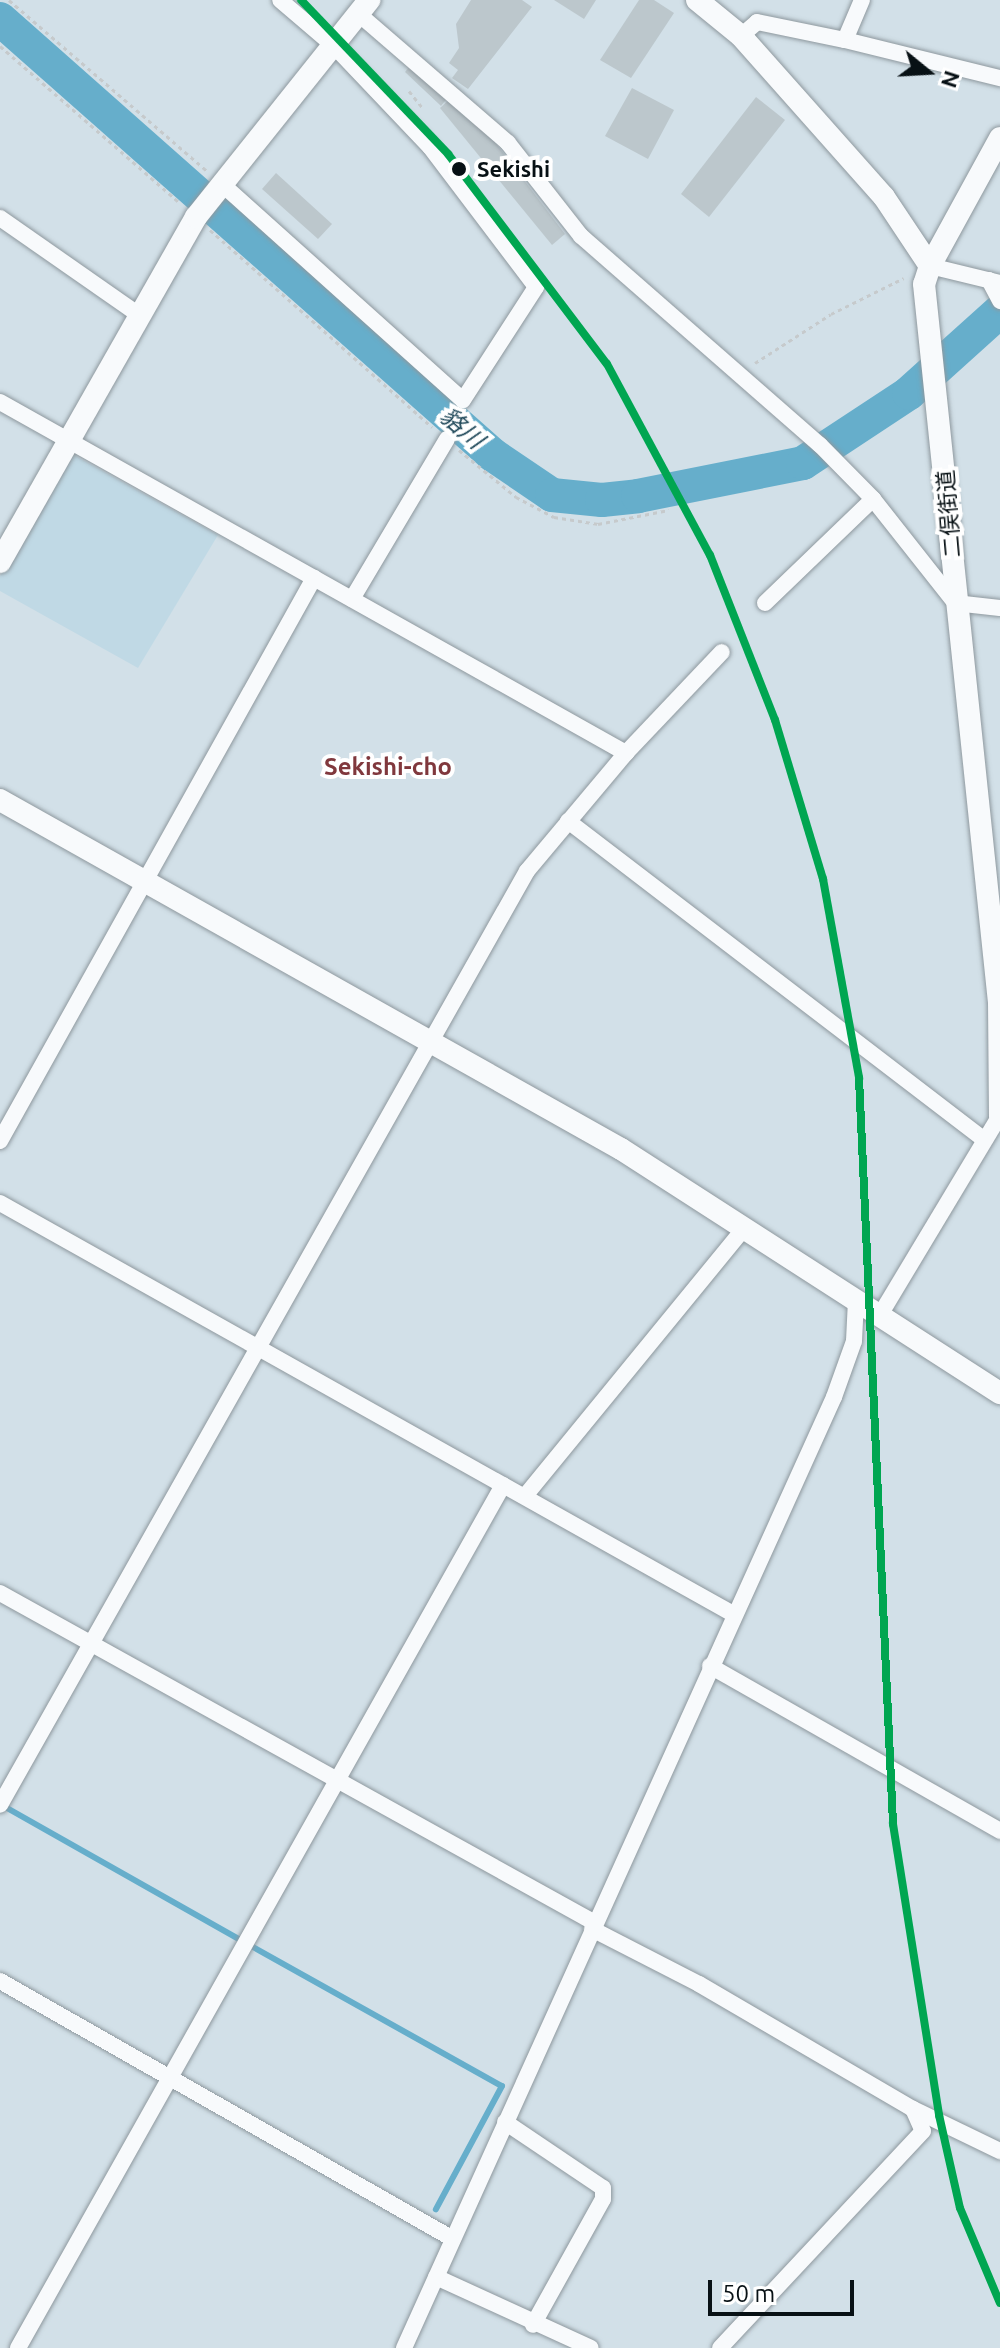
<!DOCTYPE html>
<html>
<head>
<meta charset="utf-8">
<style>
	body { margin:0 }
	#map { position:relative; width:1000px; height:2348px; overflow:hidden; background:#d2e0e8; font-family:Ubuntu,"Noto Sans JP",sans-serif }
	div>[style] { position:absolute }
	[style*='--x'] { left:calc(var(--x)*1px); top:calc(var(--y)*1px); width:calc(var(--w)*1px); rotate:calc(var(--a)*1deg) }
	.built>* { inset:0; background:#c0d9e5 }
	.stream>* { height:6px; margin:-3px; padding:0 3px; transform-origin:3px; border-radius:3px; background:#66aecb }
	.river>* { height:34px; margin:-17px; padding:0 17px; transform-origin:17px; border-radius:17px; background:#66aecb }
	.building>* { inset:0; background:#bcc7cc }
	.path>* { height:3px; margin-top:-1.5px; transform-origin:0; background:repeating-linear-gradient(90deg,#c6cacc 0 4px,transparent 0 8px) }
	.roads { filter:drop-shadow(0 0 2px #8e989e) drop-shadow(0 0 2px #8e989e) }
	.street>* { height:16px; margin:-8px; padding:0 8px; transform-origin:8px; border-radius:8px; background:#f8fafc }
	.secondary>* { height:22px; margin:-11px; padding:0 11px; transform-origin:11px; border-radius:11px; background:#f8fafc }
	.rail-1>* { height:8px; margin:-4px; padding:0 4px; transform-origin:4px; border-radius:4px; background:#00a651 }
	.dots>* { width:22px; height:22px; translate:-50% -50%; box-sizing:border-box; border:4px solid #fff; border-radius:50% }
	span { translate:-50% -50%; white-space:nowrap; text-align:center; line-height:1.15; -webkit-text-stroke:8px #fff; paint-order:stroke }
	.stop-label { font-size:22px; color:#081115; font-weight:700 }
	.left { translate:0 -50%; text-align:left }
	.street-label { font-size:22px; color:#081115 }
	.water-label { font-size:24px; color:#1e4758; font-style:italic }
	.neighbourhood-label { font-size:24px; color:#80383d; font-weight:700 }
	.north { position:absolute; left:888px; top:32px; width:80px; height:80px; -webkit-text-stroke:6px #fff; paint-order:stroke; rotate:108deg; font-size:22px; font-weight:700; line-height:32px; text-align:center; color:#081115 }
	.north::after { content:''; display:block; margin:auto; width:28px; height:36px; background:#081115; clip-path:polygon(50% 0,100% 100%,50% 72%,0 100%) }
	.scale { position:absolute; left:708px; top:2280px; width:146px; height:36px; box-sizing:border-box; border:4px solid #081115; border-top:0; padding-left:10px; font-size:24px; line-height:28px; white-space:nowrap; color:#081115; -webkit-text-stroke:6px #fff; paint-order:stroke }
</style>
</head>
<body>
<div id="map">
	<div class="built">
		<i style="clip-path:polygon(70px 453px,218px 535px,138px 668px,0 591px,0 576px)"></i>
	</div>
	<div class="stream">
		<i style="--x:7;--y:1808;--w:268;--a:29.5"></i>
		<i style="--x:253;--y:1947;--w:285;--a:29.2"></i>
		<i style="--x:502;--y:2086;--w:140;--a:118.2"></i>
	</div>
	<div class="river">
		<i style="--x:0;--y:19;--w:658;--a:41.49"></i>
		<i style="--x:493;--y:455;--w:71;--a:34.1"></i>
		<i style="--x:552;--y:495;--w:50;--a:5.7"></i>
		<i style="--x:602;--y:500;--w:36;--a:-6"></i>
		<i style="--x:638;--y:496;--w:168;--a:-11.3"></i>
		<i style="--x:803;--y:463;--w:127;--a:-33.4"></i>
		<i style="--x:909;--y:393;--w:122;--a:-42"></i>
	</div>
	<div class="building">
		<i style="clip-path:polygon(471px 0,522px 0,532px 7px,468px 89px,452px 78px,458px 70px,449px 63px,459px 48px,456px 24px)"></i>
		<i style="clip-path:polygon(554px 0,596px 0,584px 19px)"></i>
		<i style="clip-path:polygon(639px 0,654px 0,674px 13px,631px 78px,600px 60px)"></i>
		<i style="clip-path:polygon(411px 65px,448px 97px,441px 106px,405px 72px)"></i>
		<i style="clip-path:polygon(632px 88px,674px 110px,648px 159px,605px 136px)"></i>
		<i style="clip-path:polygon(756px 97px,785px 120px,709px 217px,681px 194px)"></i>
		<i style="clip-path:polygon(450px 99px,488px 133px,565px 234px,552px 245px,440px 108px)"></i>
		<i style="clip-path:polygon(276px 173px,332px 224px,318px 239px,262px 189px)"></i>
	</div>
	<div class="path">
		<i style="--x:9;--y:0;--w:263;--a:40.8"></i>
		<i style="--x:0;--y:46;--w:240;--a:41.1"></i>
		<i style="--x:409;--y:91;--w:21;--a:51"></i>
		<i style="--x:210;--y:230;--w:297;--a:41.6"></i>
		<i style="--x:755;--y:363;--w:90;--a:-32.8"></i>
		<i style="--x:831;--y:314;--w:81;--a:-26.3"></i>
		<i style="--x:459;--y:450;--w:74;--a:39.5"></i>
		<i style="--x:516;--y:497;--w:43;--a:27.8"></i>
		<i style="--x:554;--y:517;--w:45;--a:9"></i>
		<i style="--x:598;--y:524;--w:72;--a:-11.2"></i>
	</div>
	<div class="roads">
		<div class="street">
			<i style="--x:361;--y:16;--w:194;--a:40.8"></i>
			<i style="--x:508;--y:143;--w:118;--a:51.9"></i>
			<i style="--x:581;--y:236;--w:317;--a:41.2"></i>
			<i style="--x:820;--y:445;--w:76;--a:45.5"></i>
			<i style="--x:873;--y:499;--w:132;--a:51.7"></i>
			<i style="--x:955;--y:603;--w:45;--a:6.3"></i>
			<i style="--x:741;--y:36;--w:21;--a:-41"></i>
			<i style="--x:757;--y:22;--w:90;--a:11.6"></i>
			<i style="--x:845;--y:40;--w:43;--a:-67"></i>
			<i style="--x:845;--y:40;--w:160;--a:13.8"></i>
			<i style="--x:223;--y:185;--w:322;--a:41.9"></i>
			<i style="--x:463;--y:400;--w:135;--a:-57.1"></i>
			<i style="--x:536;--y:287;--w:176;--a:-127.1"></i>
			<i style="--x:430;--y:147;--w:138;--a:-133.5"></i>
			<i style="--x:335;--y:47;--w:72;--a:-139.5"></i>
			<i style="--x:0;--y:218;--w:169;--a:34.9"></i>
			<i style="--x:930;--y:266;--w:72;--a:13.7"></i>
			<i style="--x:989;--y:280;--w:24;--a:62"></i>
			<i style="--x:0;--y:402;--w:718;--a:29.28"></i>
			<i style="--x:626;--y:753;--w:154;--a:130"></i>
			<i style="--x:527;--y:871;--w:1072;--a:119.43"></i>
			<i style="--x:352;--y:599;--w:186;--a:-59.3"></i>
			<i style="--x:765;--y:603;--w:150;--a:-43.9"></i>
			<i style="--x:626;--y:753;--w:139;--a:-46.5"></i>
			<i style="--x:568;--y:821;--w:521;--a:37.44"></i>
			<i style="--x:0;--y:1141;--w:645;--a:-60.85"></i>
			<i style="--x:0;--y:1203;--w:840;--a:29.28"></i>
			<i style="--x:880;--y:1315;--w:233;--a:-59"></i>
			<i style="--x:525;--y:1496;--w:346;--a:-50.7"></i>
			<i style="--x:0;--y:1593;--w:680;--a:29.01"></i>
			<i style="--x:710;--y:1666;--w:334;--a:29.6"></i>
			<i style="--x:592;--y:1929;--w:120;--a:27.2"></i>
			<i style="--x:699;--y:1984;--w:248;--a:30.3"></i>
			<i style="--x:913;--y:2109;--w:24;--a:66"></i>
			<i style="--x:923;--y:2131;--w:297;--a:133.1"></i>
			<i style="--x:0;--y:1981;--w:521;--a:29.66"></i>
			<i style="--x:913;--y:2109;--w:97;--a:25.8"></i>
			<i style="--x:505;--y:2122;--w:118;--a:34"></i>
			<i style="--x:603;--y:2188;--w:11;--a:90"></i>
			<i style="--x:603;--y:2199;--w:144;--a:119.1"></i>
			<i style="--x:436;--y:2277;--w:170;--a:24.6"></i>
			<i style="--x:18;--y:2348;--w:990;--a:-60.66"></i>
			<i style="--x:404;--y:2348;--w:1044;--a:-65.67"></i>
			<i style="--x:834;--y:1397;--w:59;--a:-70.3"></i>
			<i style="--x:854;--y:1341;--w:41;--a:-87.2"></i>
		</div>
		<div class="secondary">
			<i style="--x:697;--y:0;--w:57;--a:39.3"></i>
			<i style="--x:741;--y:36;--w:215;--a:48.4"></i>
			<i style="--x:884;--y:197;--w:83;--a:56.3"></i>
			<i style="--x:930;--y:266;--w:19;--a:108"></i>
			<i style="--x:924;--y:284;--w:722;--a:84.04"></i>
			<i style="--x:999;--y:1002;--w:115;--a:89.5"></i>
			<i style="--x:930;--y:266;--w:146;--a:-61.3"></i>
			<i style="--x:0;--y:562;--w:397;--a:-60.4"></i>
			<i style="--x:196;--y:217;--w:278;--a:-51.4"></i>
			<i style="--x:0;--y:800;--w:712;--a:29.34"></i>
			<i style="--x:621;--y:1149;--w:451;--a:32.8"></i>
		</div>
	</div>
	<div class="rail-1">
		<i style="--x:301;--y:0;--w:213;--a:46.3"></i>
		<i style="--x:448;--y:154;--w:263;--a:52.9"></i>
		<i style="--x:607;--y:364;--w:217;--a:61.7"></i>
		<i style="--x:710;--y:555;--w:177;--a:68.5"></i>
		<i style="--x:775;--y:720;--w:166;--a:73.2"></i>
		<i style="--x:823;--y:879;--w:202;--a:79.7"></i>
		<i style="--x:859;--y:1078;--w:747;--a:87.39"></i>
		<i style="--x:893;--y:1824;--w:295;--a:81"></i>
		<i style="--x:939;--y:2115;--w:95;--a:77.3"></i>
		<i style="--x:960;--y:2208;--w:103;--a:67.2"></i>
	</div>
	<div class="dots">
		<i style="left:459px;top:169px;background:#081115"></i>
	</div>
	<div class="stop-label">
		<span class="left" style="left:477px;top:169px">Sekishi</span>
	</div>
	<div class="street-label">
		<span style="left:948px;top:514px;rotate:-95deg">二俣街道</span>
	</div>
	<div class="water-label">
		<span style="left:462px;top:428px;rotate:41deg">貉川</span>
	</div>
	<div class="neighbourhood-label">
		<span style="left:388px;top:767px">Sekishi-cho</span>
	</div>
	<div class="north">N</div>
	<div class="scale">50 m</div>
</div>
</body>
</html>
